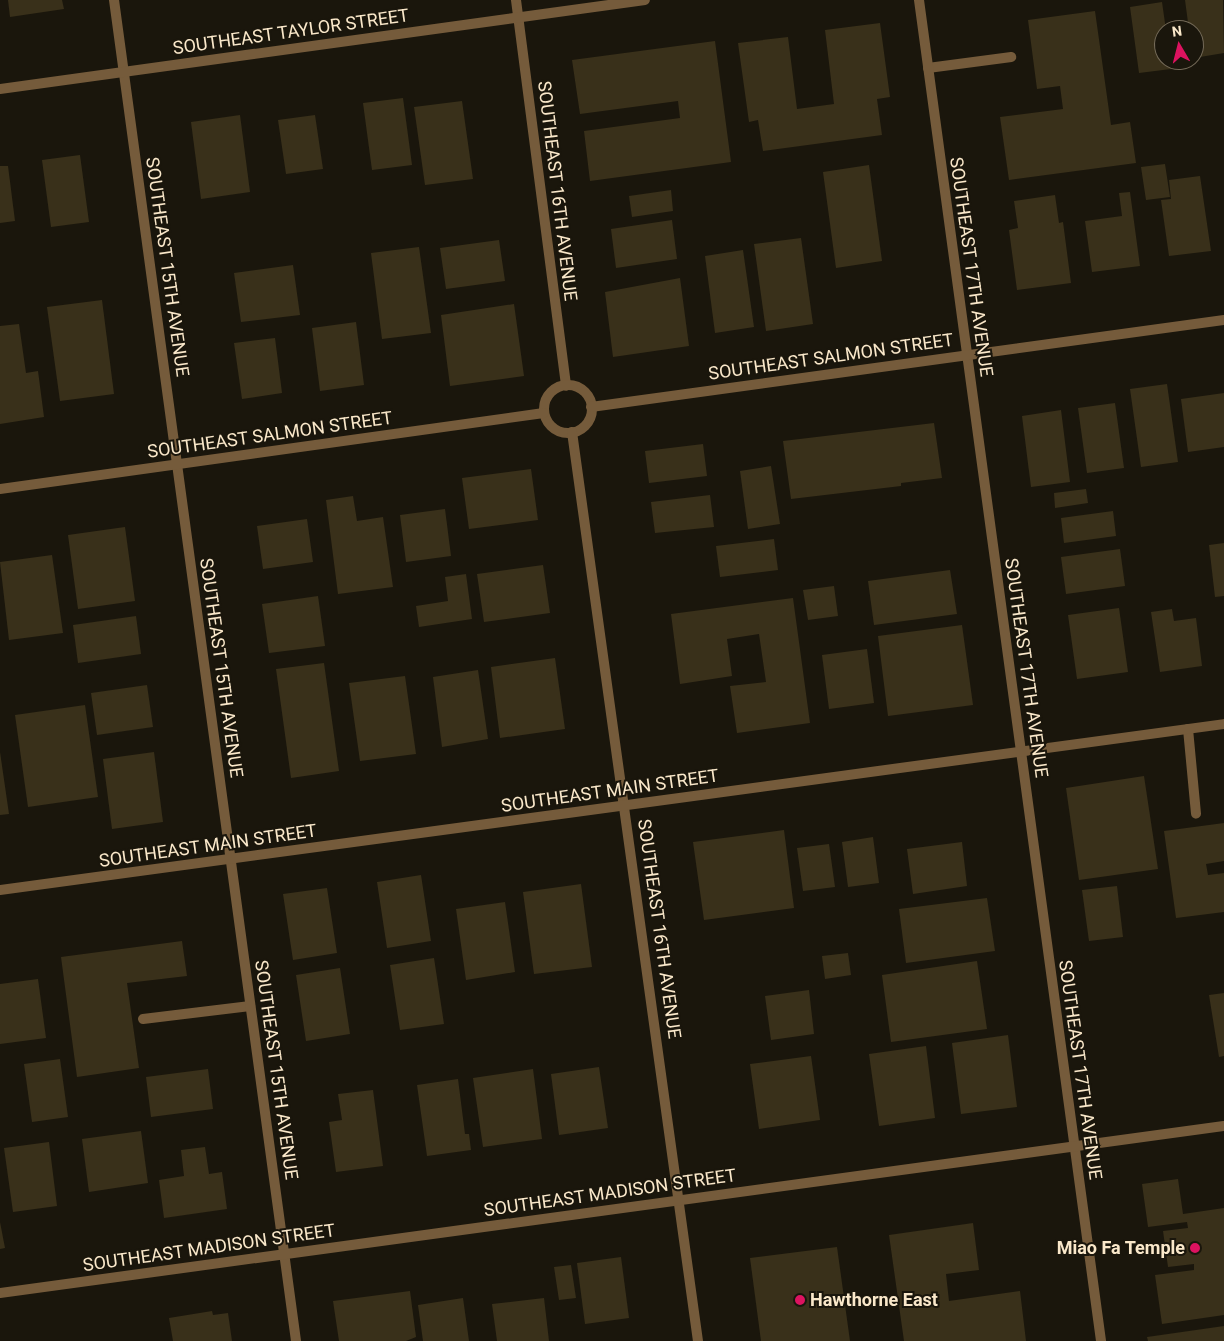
<!DOCTYPE html>
<html>
<head>
<meta charset="utf-8">
<style>
	body { margin:0 }
	#map { position:relative; width:1224px; height:1341px; overflow:hidden; background:#1a160c; font-family:Roboto,sans-serif }
	div>[style] { position:absolute }
	[style*='--x'] { left:calc(var(--x)*1px); top:calc(var(--y)*1px); width:calc(var(--w)*1px); rotate:calc(var(--a)*1deg) }
	.building>* { inset:0; background:#39301a }
	.lane>* { height:10px; margin:-5px; padding:0 5px; transform-origin:5px; border-radius:5px; background:#755b3b }
	.street>* { height:10px; margin:-5px; padding:0 5px; transform-origin:5px; border-radius:5px; background:#755b3b }
	.street>.ring { margin:-5px; padding:0; box-sizing:content-box; background:none; border:10px solid #755b3b; border-radius:50% }
	.dots>* { width:14px; height:14px; translate:-50% -50%; box-sizing:border-box; border:2px solid #1a160c; border-radius:50% }
	span { translate:-50% -50%; white-space:nowrap; text-align:center; line-height:1.15; -webkit-text-stroke:4px #1a160c; paint-order:stroke }
	.street-label { font-size:18px; color:#fae8ca }
	.poi-label { font-size:18px; color:#fae8ca; font-weight:700 }
	.right { translate:-100% -50%; text-align:right }
	.left { translate:0 -50%; text-align:left }
	.north { position:absolute; left:1154px; top:20px; width:50px; height:50px; box-sizing:border-box; background:#1a160c; border:1px solid #746a58; border-radius:50%; rotate:352deg; font-size:14px; font-weight:700; line-height:20px; text-align:center; color:#fae8ca }
	.north::after { content:''; display:block; margin:auto; width:18px; height:22px; background:#dd1360; clip-path:polygon(50% 0,100% 100%,50% 72%,0 100%) }
</style>
</head>
<body>
<div id="map">
	<div class="building">
		<i style="clip-path:polygon(8px 0,62px 0,64px 9px,10px 17px)"></i>
		<i style="clip-path:polygon(1185px 0,1223px 0,1224px 53px,1194px 58px,1194px 30px,1189px 30px)"></i>
		<i style="clip-path:polygon(1162px 2px,1166px 30px,1164px 60px,1170px 60px,1171px 69px,1139px 73px,1130px 7px)"></i>
		<i style="clip-path:polygon(1095px 11px,1111px 125px,1130px 122px,1136px 163px,1009px 180px,1000px 117px,1063px 109px,1060px 86px,1037px 89px,1028px 20px)"></i>
		<i style="clip-path:polygon(880px 23px,890px 97px,877px 99px,882px 135px,763px 151px,758px 120px,749px 122px,738px 43px,788px 37px,797px 109px,834px 104px,825px 30px)"></i>
		<i style="clip-path:polygon(715px 41px,731px 162px,590px 181px,584px 131px,680px 118px,678px 101px,580px 114px,572px 60px)"></i>
		<i style="clip-path:polygon(403px 98px,412px 165px,372px 170px,363px 103px)"></i>
		<i style="clip-path:polygon(462px 101px,473px 179px,425px 185px,414px 107px)"></i>
		<i style="clip-path:polygon(240px 115px,250px 192px,201px 199px,191px 122px)"></i>
		<i style="clip-path:polygon(315px 115px,323px 169px,286px 174px,278px 120px)"></i>
		<i style="clip-path:polygon(80px 155px,89px 222px,51px 227px,42px 160px)"></i>
		<i style="clip-path:polygon(1165px 164px,1170px 197px,1146px 200px,1141px 167px)"></i>
		<i style="clip-path:polygon(869px 165px,882px 261px,836px 268px,823px 172px)"></i>
		<i style="clip-path:polygon(0 166px,8px 166px,15px 221px,0 223px)"></i>
		<i style="clip-path:polygon(1200px 176px,1211px 251px,1169px 256px,1161px 200px,1171px 199px,1169px 180px)"></i>
		<i style="clip-path:polygon(671px 190px,673px 211px,632px 217px,629px 196px)"></i>
		<i style="clip-path:polygon(1130px 192px,1140px 266px,1092px 272px,1085px 221px,1122px 216px,1119px 193px)"></i>
		<i style="clip-path:polygon(1055px 195px,1059px 223px,1063px 222px,1071px 283px,1017px 290px,1009px 230px,1018px 228px,1014px 201px)"></i>
		<i style="clip-path:polygon(672px 220px,677px 259px,616px 268px,611px 229px)"></i>
		<i style="clip-path:polygon(801px 238px,813px 324px,766px 331px,754px 244px)"></i>
		<i style="clip-path:polygon(499px 240px,505px 281px,446px 289px,440px 248px)"></i>
		<i style="clip-path:polygon(419px 247px,431px 333px,382px 339px,371px 253px)"></i>
		<i style="clip-path:polygon(743px 250px,754px 327px,715px 333px,705px 256px)"></i>
		<i style="clip-path:polygon(293px 265px,300px 315px,241px 322px,234px 273px)"></i>
		<i style="clip-path:polygon(680px 278px,689px 346px,613px 357px,605px 292px)"></i>
		<i style="clip-path:polygon(102px 300px,114px 394px,60px 401px,47px 307px)"></i>
		<i style="clip-path:polygon(514px 304px,524px 376px,450px 386px,441px 315px)"></i>
		<i style="clip-path:polygon(356px 322px,364px 385px,320px 391px,312px 328px)"></i>
		<i style="clip-path:polygon(19px 324px,26px 373px,38px 371px,44px 417px,0 424px,0 326px)"></i>
		<i style="clip-path:polygon(275px 338px,282px 393px,242px 399px,234px 343px)"></i>
		<i style="clip-path:polygon(1167px 384px,1178px 462px,1141px 467px,1130px 389px)"></i>
		<i style="clip-path:polygon(1224px 393px,1224px 447px,1188px 452px,1181px 399px)"></i>
		<i style="clip-path:polygon(1115px 403px,1124px 468px,1087px 473px,1078px 408px)"></i>
		<i style="clip-path:polygon(1061px 410px,1070px 482px,1031px 487px,1022px 416px)"></i>
		<i style="clip-path:polygon(934px 423px,942px 478px,901px 483px,901px 486px,791px 499px,783px 441px)"></i>
		<i style="clip-path:polygon(703px 444px,707px 476px,649px 483px,645px 451px)"></i>
		<i style="clip-path:polygon(771px 466px,780px 524px,748px 529px,740px 471px)"></i>
		<i style="clip-path:polygon(531px 469px,538px 520px,469px 529px,462px 478px)"></i>
		<i style="clip-path:polygon(1086px 489px,1088px 503px,1055px 508px,1054px 493px)"></i>
		<i style="clip-path:polygon(710px 495px,714px 527px,655px 533px,651px 502px)"></i>
		<i style="clip-path:polygon(353px 496px,357px 521px,383px 517px,393px 587px,338px 594px,326px 500px)"></i>
		<i style="clip-path:polygon(445px 509px,451px 556px,406px 562px,400px 515px)"></i>
		<i style="clip-path:polygon(1113px 511px,1116px 536px,1064px 543px,1061px 518px)"></i>
		<i style="clip-path:polygon(307px 519px,313px 562px,263px 569px,257px 526px)"></i>
		<i style="clip-path:polygon(125px 527px,135px 601px,78px 609px,68px 535px)"></i>
		<i style="clip-path:polygon(774px 539px,778px 570px,720px 577px,716px 546px)"></i>
		<i style="clip-path:polygon(1224px 543px,1224px 596px,1215px 597px,1209px 545px)"></i>
		<i style="clip-path:polygon(1120px 549px,1125px 586px,1066px 594px,1061px 557px)"></i>
		<i style="clip-path:polygon(52px 555px,63px 633px,9px 640px,0 562px)"></i>
		<i style="clip-path:polygon(543px 565px,550px 613px,484px 622px,477px 574px)"></i>
		<i style="clip-path:polygon(950px 570px,957px 614px,874px 625px,868px 581px)"></i>
		<i style="clip-path:polygon(466px 574px,472px 619px,419px 627px,416px 606px,448px 601px,445px 577px)"></i>
		<i style="clip-path:polygon(834px 586px,838px 616px,808px 620px,803px 590px)"></i>
		<i style="clip-path:polygon(318px 596px,325px 646px,269px 653px,262px 604px)"></i>
		<i style="clip-path:polygon(793px 598px,810px 723px,737px 733px,730px 686px,766px 682px,759px 634px,727px 639px,732px 676px,680px 684px,671px 614px)"></i>
		<i style="clip-path:polygon(1119px 608px,1128px 672px,1077px 679px,1068px 615px)"></i>
		<i style="clip-path:polygon(1172px 609px,1174px 621px,1196px 618px,1202px 666px,1160px 672px,1151px 612px)"></i>
		<i style="clip-path:polygon(136px 616px,141px 654px,78px 663px,73px 625px)"></i>
		<i style="clip-path:polygon(962px 625px,973px 705px,888px 716px,878px 636px)"></i>
		<i style="clip-path:polygon(867px 649px,874px 703px,829px 709px,822px 655px)"></i>
		<i style="clip-path:polygon(555px 658px,565px 729px,500px 738px,491px 667px)"></i>
		<i style="clip-path:polygon(324px 663px,339px 771px,291px 778px,276px 669px)"></i>
		<i style="clip-path:polygon(478px 670px,488px 739px,442px 747px,433px 677px)"></i>
		<i style="clip-path:polygon(405px 676px,416px 754px,360px 761px,349px 683px)"></i>
		<i style="clip-path:polygon(147px 685px,153px 727px,97px 735px,91px 693px)"></i>
		<i style="clip-path:polygon(85px 705px,98px 797px,28px 807px,15px 715px)"></i>
		<i style="clip-path:polygon(0 752px,9px 814px,0 815px)"></i>
		<i style="clip-path:polygon(154px 752px,163px 822px,112px 829px,103px 759px)"></i>
		<i style="clip-path:polygon(1144px 776px,1158px 869px,1079px 880px,1066px 788px)"></i>
		<i style="clip-path:polygon(1224px 823px,1224px 861px,1206px 864px,1208px 875px,1224px 873px,1224px 912px,1176px 918px,1164px 831px)"></i>
		<i style="clip-path:polygon(784px 830px,794px 908px,704px 920px,693px 842px)"></i>
		<i style="clip-path:polygon(873px 837px,879px 883px,848px 887px,842px 842px)"></i>
		<i style="clip-path:polygon(962px 842px,967px 886px,913px 894px,907px 849px)"></i>
		<i style="clip-path:polygon(829px 844px,835px 887px,803px 891px,797px 848px)"></i>
		<i style="clip-path:polygon(421px 875px,431px 941px,387px 948px,377px 882px)"></i>
		<i style="clip-path:polygon(581px 884px,592px 967px,534px 974px,523px 892px)"></i>
		<i style="clip-path:polygon(1117px 886px,1123px 937px,1089px 941px,1082px 890px)"></i>
		<i style="clip-path:polygon(327px 888px,337px 953px,293px 960px,283px 894px)"></i>
		<i style="clip-path:polygon(987px 898px,995px 951px,906px 963px,899px 909px)"></i>
		<i style="clip-path:polygon(505px 902px,515px 972px,466px 980px,456px 909px)"></i>
		<i style="clip-path:polygon(182px 941px,187px 976px,127px 983px,139px 1068px,77px 1077px,61px 957px)"></i>
		<i style="clip-path:polygon(848px 953px,851px 975px,825px 979px,822px 956px)"></i>
		<i style="clip-path:polygon(434px 958px,444px 1024px,400px 1030px,390px 965px)"></i>
		<i style="clip-path:polygon(977px 961px,987px 1029px,891px 1042px,882px 975px)"></i>
		<i style="clip-path:polygon(340px 968px,350px 1034px,306px 1041px,296px 975px)"></i>
		<i style="clip-path:polygon(38px 979px,46px 1038px,0 1044px,0 984px)"></i>
		<i style="clip-path:polygon(809px 990px,814px 1034px,771px 1040px,765px 996px)"></i>
		<i style="clip-path:polygon(1224px 993px,1224px 1056px,1219px 1057px,1209px 995px)"></i>
		<i style="clip-path:polygon(1008px 1035px,1017px 1107px,961px 1114px,952px 1043px)"></i>
		<i style="clip-path:polygon(926px 1046px,935px 1118px,879px 1126px,869px 1054px)"></i>
		<i style="clip-path:polygon(811px 1056px,820px 1120px,759px 1129px,750px 1064px)"></i>
		<i style="clip-path:polygon(60px 1059px,68px 1117px,32px 1122px,24px 1064px)"></i>
		<i style="clip-path:polygon(599px 1067px,608px 1128px,559px 1135px,551px 1074px)"></i>
		<i style="clip-path:polygon(208px 1069px,213px 1109px,151px 1117px,146px 1077px)"></i>
		<i style="clip-path:polygon(533px 1069px,542px 1139px,483px 1147px,473px 1078px)"></i>
		<i style="clip-path:polygon(458px 1079px,465px 1134px,469px 1134px,471px 1150px,427px 1156px,417px 1085px)"></i>
		<i style="clip-path:polygon(373px 1090px,383px 1166px,336px 1172px,329px 1122px,342px 1120px,338px 1094px)"></i>
		<i style="clip-path:polygon(141px 1131px,148px 1183px,89px 1192px,82px 1139px)"></i>
		<i style="clip-path:polygon(49px 1142px,57px 1206px,13px 1212px,4px 1148px)"></i>
		<i style="clip-path:polygon(205px 1147px,209px 1174px,222px 1172px,227px 1209px,164px 1218px,159px 1180px,184px 1176px,181px 1150px)"></i>
		<i style="clip-path:polygon(1178px 1179px,1183px 1214px,1224px 1208px,1224px 1315px,1162px 1324px,1155px 1275px,1194px 1270px,1194px 1264px,1168px 1267px,1163px 1231px,1188px 1228px,1187px 1222px,1148px 1227px,1142px 1184px)"></i>
		<i style="clip-path:polygon(0 1222px,5px 1248px,0 1249px)"></i>
		<i style="clip-path:polygon(973px 1223px,979px 1270px,946px 1274px,949px 1301px,1020px 1291px,1026px 1341px,904px 1341px,889px 1235px)"></i>
		<i style="clip-path:polygon(837px 1247px,850px 1341px,761px 1341px,750px 1258px)"></i>
		<i style="clip-path:polygon(621px 1257px,629px 1318px,585px 1324px,577px 1263px)"></i>
		<i style="clip-path:polygon(571px 1265px,576px 1298px,559px 1300px,554px 1267px)"></i>
		<i style="clip-path:polygon(410px 1291px,416px 1337px,406px 1341px,339px 1341px,333px 1301px)"></i>
		<i style="clip-path:polygon(463px 1298px,469px 1341px,423px 1341px,418px 1305px)"></i>
		<i style="clip-path:polygon(544px 1298px,549px 1341px,497px 1341px,492px 1304px)"></i>
		<i style="clip-path:polygon(212px 1311px,213px 1315px,228px 1313px,232px 1341px,173px 1341px,169px 1318px)"></i>
		<i style="clip-path:polygon(1224px 1326px,1224px 1341px,1148px 1341px,1147px 1337px)"></i>
	</div>
	<div class="lane">
		<i style="--x:928;--y:68;--w:84;--a:-7.5"></i>
		<i style="--x:1188;--y:729;--w:85;--a:84.6"></i>
		<i style="--x:143;--y:1019;--w:108;--a:-6.9"></i>
	</div>
	<div class="street">
		<i style="--x:114;--y:0;--w:1353;--a:82.27"></i>
		<i style="--x:516;--y:0;--w:389;--a:82.6"></i>
		<i style="--x:919;--y:0;--w:1353;--a:82.27"></i>
		<i style="--x:0;--y:89;--w:651;--a:-7.86"></i>
		<i class="ring" style="left:544px;top:385px;width:38px;height:38px"></i>
		<i style="--x:591;--y:407;--w:639;--a:-7.83"></i>
		<i style="--x:572;--y:432;--w:918;--a:82.11"></i>
		<i style="--x:0;--y:489;--w:549;--a:-7.95"></i>
		<i style="--x:0;--y:890;--w:1235;--a:-7.72"></i>
		<i style="--x:0;--y:1293;--w:1235;--a:-7.77"></i>
	</div>
	<div class="dots">
		<i style="left:1195px;top:1248px;background:#dd1360"></i>
		<i style="left:800px;top:1300px;background:#dd1360"></i>
	</div>
	<div class="street-label">
		<span style="left:291px;top:32px;rotate:-8deg">SOUTHEAST TAYLOR STREET</span>
		<span style="left:557px;top:191px;rotate:83deg">SOUTHEAST 16TH AVENUE</span>
		<span style="left:167px;top:267px;rotate:82deg">SOUTHEAST 15TH AVENUE</span>
		<span style="left:971px;top:267px;rotate:82deg">SOUTHEAST 17TH AVENUE</span>
		<span style="left:831px;top:357px;rotate:-8deg">SOUTHEAST SALMON STREET</span>
		<span style="left:270px;top:435px;rotate:-8deg">SOUTHEAST SALMON STREET</span>
		<span style="left:221px;top:668px;rotate:82deg">SOUTHEAST 15TH AVENUE</span>
		<span style="left:1026px;top:668px;rotate:82deg">SOUTHEAST 17TH AVENUE</span>
		<span style="left:610px;top:791px;rotate:-8deg">SOUTHEAST MAIN STREET</span>
		<span style="left:208px;top:846px;rotate:-8deg">SOUTHEAST MAIN STREET</span>
		<span style="left:659px;top:929px;rotate:82deg">SOUTHEAST 16TH AVENUE</span>
		<span style="left:276px;top:1070px;rotate:82deg">SOUTHEAST 15TH AVENUE</span>
		<span style="left:1080px;top:1070px;rotate:82deg">SOUTHEAST 17TH AVENUE</span>
		<span style="left:610px;top:1193px;rotate:-8deg">SOUTHEAST MADISON STREET</span>
		<span style="left:209px;top:1248px;rotate:-8deg">SOUTHEAST MADISON STREET</span>
	</div>
	<div class="poi-label">
		<span class="right" style="left:1185px;top:1248px">Miao Fa Temple</span>
		<span class="left" style="left:810px;top:1300px">Hawthorne East</span>
	</div>
	<div class="north">N</div>
</div>
</body>
</html>
